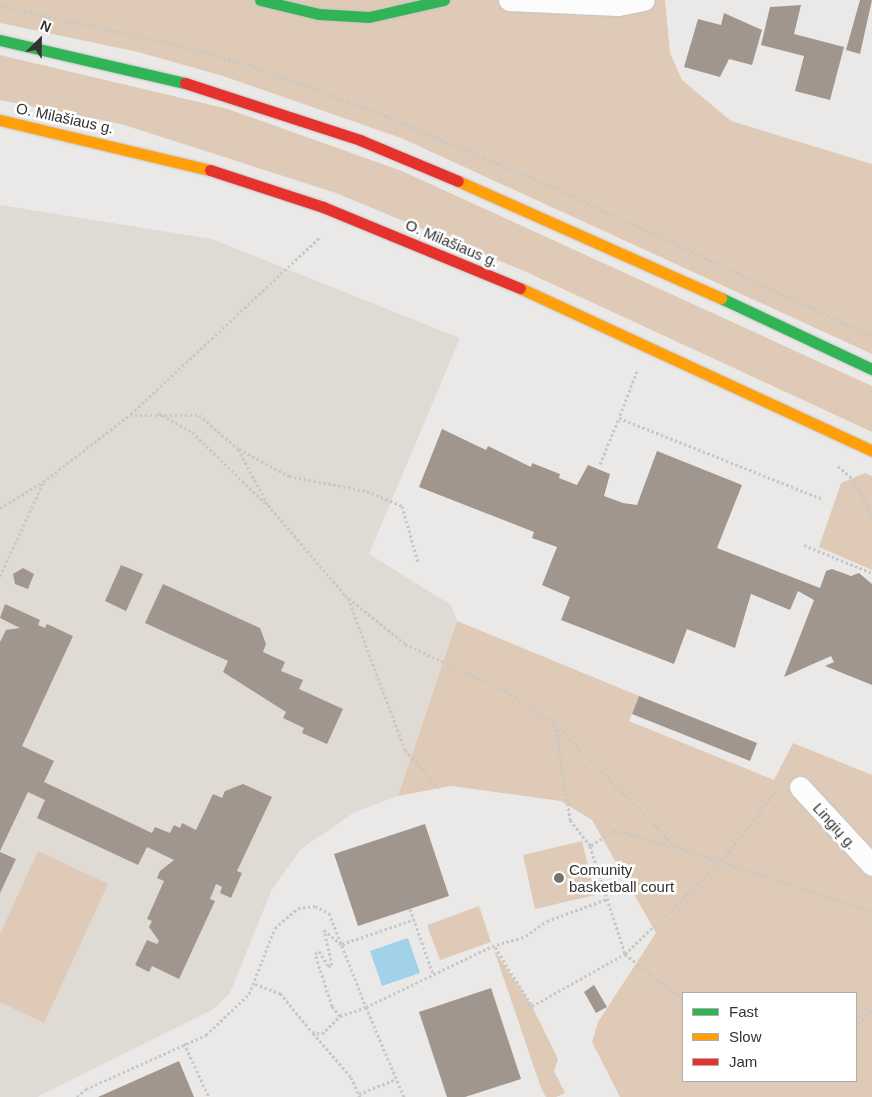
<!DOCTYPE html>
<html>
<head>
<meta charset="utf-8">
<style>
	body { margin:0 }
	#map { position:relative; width:872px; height:1097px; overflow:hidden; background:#ebe9e8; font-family:Helvetica,sans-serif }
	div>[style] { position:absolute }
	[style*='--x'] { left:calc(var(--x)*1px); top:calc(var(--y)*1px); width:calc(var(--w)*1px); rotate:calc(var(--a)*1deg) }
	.built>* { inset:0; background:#e0dad5 }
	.green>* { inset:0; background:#decab7 }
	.water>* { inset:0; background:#a2d2e9 }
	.building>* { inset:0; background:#a0968d }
	.path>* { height:3px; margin-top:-1.5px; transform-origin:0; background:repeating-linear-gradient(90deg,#c8c8c7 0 2.5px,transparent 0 5px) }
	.roads { filter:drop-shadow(0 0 1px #c6c5c4) drop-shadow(0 0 1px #c6c5c4) }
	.street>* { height:21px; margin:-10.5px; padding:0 10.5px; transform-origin:10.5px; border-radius:10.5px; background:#fcfcfc }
	.fast>* { height:11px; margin:-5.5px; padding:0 5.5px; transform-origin:5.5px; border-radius:5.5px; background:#30b455 }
	.slow>* { height:11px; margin:-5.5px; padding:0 5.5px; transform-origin:5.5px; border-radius:5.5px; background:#ff9f0a }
	.jam>* { height:11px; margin:-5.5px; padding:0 5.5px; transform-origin:5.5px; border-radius:5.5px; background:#e5322d }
	.dots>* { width:14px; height:14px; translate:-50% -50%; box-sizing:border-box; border:2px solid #fff; border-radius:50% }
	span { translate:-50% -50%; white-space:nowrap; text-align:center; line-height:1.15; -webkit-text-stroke:5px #fff; paint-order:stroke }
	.street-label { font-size:15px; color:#343332 }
	.poi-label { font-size:15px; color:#343332 }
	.left { translate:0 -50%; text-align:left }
	.legend { position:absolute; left:682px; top:992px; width:175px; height:90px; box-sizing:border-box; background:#fff; border:1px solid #aeadad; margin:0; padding:6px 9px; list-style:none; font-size:15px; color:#343332 }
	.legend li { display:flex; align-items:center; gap:10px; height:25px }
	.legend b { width:25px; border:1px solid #aeadad }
	.north { position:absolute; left:15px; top:15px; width:50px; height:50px; -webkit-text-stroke:4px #fff; paint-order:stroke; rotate:23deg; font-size:14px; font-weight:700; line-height:20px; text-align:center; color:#343332 }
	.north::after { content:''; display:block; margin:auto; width:18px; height:22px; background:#343332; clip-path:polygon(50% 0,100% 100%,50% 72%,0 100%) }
</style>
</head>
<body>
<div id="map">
	<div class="built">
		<i style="clip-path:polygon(0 205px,212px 239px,460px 338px,369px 554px,451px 605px,457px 621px,398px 796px,355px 812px,301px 849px,272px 889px,230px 993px,212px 1010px,37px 1097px,0 1097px)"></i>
	</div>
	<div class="green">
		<i style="clip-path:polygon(0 0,665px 0,670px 53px,682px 80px,731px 121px,872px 164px,872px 354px,401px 138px,223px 76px,138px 52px,0 23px)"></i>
		<i style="clip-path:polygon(0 55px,228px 109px,402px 171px,872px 386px,872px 432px,524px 271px,336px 193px,121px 124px,0 100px)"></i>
		<i style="clip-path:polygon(865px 473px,872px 476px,872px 570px,819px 547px,841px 483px)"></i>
		<i style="clip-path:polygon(evenodd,457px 621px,639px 696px,629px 721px,774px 780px,793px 743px,872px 775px,872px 1097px,620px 1097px,592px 1042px,598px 1022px,656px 933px,592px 820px,561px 801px,451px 786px,398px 796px,457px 621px,683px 993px,856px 993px,856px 1081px,683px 1081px,683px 993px)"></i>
		<i style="clip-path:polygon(582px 841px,595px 895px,535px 909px,523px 855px)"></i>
		<i style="clip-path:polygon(38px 851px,108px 884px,44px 1023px,0 1002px,0 934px)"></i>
		<i style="clip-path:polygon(479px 906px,491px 942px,440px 960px,427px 925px)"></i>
		<i style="clip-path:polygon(494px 950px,532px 1006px,558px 1059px,554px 1071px,565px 1093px,556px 1097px,546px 1097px,541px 1088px)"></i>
	</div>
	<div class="water">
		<i style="clip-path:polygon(408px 938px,420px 973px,382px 986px,370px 951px)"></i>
	</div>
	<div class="building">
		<i style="clip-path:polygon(860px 0,872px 0,860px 54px,846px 50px)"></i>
		<i style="clip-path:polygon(801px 5px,794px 34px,844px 47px,830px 100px,795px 91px,804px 56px,761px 45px,770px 7px)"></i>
		<i style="clip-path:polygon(724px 13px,762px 30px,752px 65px,729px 59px,720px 77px,684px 67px,698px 19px,721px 25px)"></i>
		<i style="clip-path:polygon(442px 429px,486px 450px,488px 446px,531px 467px,532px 463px,560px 474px,559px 478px,577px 485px,588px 465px,610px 474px,604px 496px,623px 503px,637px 505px,657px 451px,742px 485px,717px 548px,820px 588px,826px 571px,832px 569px,851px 576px,859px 573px,872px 584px,872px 685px,825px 666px,834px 662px,831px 656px,784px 677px,814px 600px,798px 591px,790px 610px,751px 594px,735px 648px,687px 629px,674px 664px,561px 620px,570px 597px,542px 585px,557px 547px,532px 538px,534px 532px,419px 487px)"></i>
		<i style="clip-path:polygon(121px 565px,143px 574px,126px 611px,105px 601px)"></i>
		<i style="clip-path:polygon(23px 568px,34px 574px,28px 589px,15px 584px,13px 574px)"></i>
		<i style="clip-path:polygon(163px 584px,260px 628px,266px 644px,263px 652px,285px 662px,281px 671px,303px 680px,299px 689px,343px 709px,327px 744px,302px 733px,304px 728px,283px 718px,286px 712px,223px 672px,228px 661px,145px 623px)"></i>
		<i style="clip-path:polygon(5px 604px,40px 620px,38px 625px,45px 628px,47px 624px,73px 636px,22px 746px,54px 761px,44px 782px,152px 833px,155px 827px,170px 833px,174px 825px,180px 828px,182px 823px,196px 830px,213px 794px,222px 798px,225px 791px,243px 784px,272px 797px,237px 871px,242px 873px,231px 898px,220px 893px,222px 887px,216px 884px,210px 899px,215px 901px,179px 979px,152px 966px,149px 972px,135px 965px,147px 940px,157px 944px,159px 941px,149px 927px,152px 921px,147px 919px,164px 881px,157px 878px,160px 871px,174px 860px,147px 847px,138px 865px,37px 818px,45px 800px,28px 792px,0 851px,0 642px,6px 630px,20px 628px,0 618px)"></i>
		<i style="clip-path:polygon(639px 696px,757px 743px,750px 761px,632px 714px)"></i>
		<i style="clip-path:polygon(425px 824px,449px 896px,358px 926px,334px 854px)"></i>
		<i style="clip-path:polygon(0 852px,16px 859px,0 893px)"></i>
		<i style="clip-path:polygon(594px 985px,607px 1007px,596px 1013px,584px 992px)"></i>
		<i style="clip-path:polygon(491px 988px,521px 1079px,465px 1097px,447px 1097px,419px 1012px)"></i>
		<i style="clip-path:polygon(179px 1061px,194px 1097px,98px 1097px)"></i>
	</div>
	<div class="path">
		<i style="--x:0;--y:6;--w:179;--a:12.3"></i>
		<i style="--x:175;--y:44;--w:81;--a:15.8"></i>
		<i style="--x:253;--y:66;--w:142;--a:20.6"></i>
		<i style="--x:386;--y:116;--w:194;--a:23.1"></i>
		<i style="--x:564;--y:192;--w:340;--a:25.1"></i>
		<i style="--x:637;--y:371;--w:50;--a:111"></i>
		<i style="--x:619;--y:418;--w:219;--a:21.7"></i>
		<i style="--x:158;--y:413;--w:39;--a:29"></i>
		<i style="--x:192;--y:432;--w:102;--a:44.2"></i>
		<i style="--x:131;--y:414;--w:260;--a:-43.1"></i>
		<i style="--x:239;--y:449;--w:57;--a:28.4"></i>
		<i style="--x:289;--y:476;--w:79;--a:10.9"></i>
		<i style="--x:367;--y:491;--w:38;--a:23"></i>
		<i style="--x:402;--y:506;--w:58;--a:74.1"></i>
		<i style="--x:600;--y:464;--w:50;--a:-67.6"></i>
		<i style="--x:838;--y:466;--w:20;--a:41"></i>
		<i style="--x:853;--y:479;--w:42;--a:62.8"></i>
		<i style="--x:0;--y:508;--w:50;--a:-31.2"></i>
		<i style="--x:43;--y:482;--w:110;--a:-37.6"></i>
		<i style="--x:130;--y:415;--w:69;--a:0"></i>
		<i style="--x:199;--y:415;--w:52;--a:41.1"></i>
		<i style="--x:238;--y:449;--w:64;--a:61.8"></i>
		<i style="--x:268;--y:505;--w:118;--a:49.5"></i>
		<i style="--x:345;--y:595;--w:77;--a:39.2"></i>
		<i style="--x:405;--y:644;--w:111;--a:25"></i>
		<i style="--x:506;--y:691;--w:59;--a:34"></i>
		<i style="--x:555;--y:724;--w:173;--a:45.5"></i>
		<i style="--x:676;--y:847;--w:206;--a:18.3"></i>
		<i style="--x:804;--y:545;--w:74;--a:22.4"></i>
		<i style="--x:0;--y:576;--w:102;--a:-65.2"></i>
		<i style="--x:348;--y:598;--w:162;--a:69.4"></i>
		<i style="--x:405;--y:750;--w:51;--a:48.2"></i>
		<i style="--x:555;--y:724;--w:97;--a:81.1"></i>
		<i style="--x:570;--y:820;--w:33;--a:52"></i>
		<i style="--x:675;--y:847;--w:63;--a:-164.4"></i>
		<i style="--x:614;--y:830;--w:29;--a:146"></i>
		<i style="--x:590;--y:846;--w:114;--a:72"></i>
		<i style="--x:625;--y:954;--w:73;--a:37.8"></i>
		<i style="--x:410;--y:909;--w:69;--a:70.5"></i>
		<i style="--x:342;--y:944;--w:77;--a:-18.9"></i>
		<i style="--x:495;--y:947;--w:70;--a:57.9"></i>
		<i style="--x:532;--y:1006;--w:107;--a:-29.2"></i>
		<i style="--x:625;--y:954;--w:135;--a:-44.1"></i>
		<i style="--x:722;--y:860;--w:89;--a:-51.8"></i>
		<i style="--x:255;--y:984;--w:27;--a:20"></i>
		<i style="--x:280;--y:993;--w:50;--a:50.6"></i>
		<i style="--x:312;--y:1032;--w:10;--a:11"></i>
		<i style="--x:322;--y:1034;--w:25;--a:-45"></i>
		<i style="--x:340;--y:1016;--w:28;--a:-19"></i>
		<i style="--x:366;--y:1007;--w:98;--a:67.1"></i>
		<i style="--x:340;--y:1016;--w:13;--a:-129"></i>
		<i style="--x:332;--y:1006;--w:55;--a:-108.1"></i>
		<i style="--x:315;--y:954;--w:5;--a:-37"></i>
		<i style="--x:319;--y:951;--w:17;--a:59"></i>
		<i style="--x:328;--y:966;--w:4;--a:-14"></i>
		<i style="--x:332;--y:965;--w:36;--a:-103"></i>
		<i style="--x:324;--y:930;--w:26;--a:40"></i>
		<i style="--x:856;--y:1028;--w:26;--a:-51"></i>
		<i style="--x:313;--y:1033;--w:58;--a:49.2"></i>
		<i style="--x:351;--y:1077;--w:22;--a:66"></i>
		<i style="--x:184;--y:1043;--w:60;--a:65.2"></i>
		<i style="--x:359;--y:1094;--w:40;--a:-22"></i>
		<i style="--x:77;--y:1097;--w:12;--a:-42"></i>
		<i style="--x:86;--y:1089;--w:132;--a:-24.2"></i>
		<i style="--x:206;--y:1035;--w:59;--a:-43.6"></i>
		<i style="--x:249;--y:994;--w:71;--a:-68.5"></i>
		<i style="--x:275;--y:928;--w:30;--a:-41"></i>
		<i style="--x:298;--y:908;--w:17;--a:-7"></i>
		<i style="--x:315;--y:906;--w:16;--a:27"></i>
		<i style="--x:329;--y:913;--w:101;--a:68.5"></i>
		<i style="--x:366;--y:1007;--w:140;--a:-25.8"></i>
		<i style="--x:492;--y:946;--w:35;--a:-16"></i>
		<i style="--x:526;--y:936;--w:26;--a:-36"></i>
		<i style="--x:547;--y:921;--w:64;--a:-20.1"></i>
	</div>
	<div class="roads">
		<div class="street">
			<i style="--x:509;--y:0;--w:109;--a:2.6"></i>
			<i style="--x:618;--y:5;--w:26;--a:-11"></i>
			<i style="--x:800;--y:787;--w:106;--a:47.3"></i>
		</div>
		<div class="fast">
			<i style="--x:260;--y:0;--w:61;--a:13.3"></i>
			<i style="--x:319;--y:14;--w:50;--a:3.4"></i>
			<i style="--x:369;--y:17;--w:77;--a:-12.8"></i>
			<i style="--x:0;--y:40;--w:190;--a:13.1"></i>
			<i style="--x:721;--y:298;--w:167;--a:25.2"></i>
		</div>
		<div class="slow">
			<i style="--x:0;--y:120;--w:216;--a:13.4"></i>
			<i style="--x:458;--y:181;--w:288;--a:24"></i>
			<i style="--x:520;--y:288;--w:388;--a:24.8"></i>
		</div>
		<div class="jam">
			<i style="--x:185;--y:83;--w:184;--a:18"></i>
			<i style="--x:360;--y:140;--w:106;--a:22.7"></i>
			<i style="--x:210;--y:170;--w:119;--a:18.1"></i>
			<i style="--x:323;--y:207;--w:213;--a:22.4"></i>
		</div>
	</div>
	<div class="dots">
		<i style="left:559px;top:878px;background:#747372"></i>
	</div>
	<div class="street-label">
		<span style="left:65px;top:118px;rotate:12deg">O. Milašiaus g.</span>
		<span style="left:452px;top:243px;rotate:23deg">O. Milašiaus g.</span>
		<span style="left:835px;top:826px;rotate:48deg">Lingių g.</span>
	</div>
	<div class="poi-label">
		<span class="left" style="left:569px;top:878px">Comunity<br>basketball court</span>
	</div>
	<ul class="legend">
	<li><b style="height:6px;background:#30b455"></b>Fast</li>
	<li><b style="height:6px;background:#ff9f0a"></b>Slow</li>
	<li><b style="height:6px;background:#e5322d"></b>Jam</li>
	</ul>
	<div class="north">N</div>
</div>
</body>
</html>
